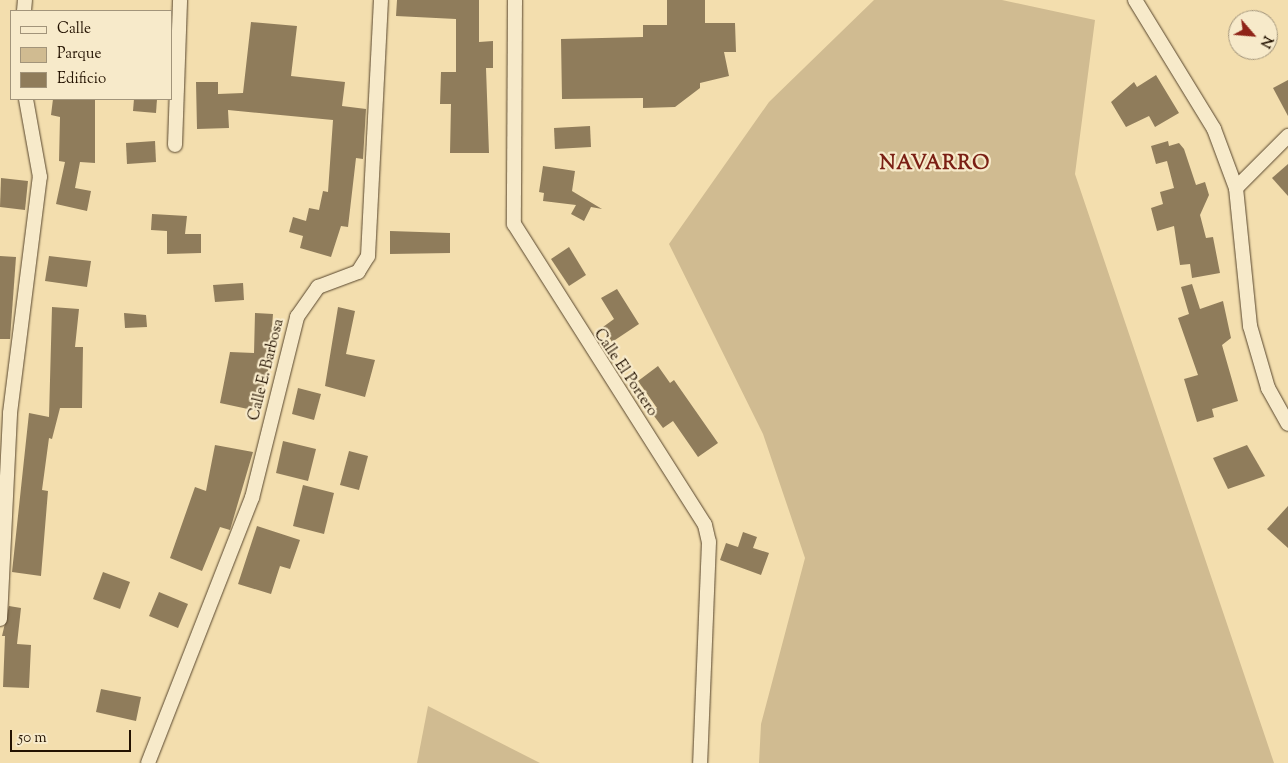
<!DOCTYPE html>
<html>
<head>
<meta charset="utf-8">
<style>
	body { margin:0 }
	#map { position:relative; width:1288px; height:763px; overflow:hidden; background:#f3deae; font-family:"Sorts Mill Goudy",serif }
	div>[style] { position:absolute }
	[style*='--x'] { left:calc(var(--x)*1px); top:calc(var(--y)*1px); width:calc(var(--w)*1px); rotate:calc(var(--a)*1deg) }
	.green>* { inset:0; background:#d0bb91 }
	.building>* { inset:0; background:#8f7c5b }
	.roads { filter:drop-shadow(0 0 1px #57452c) drop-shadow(0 0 1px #57452c) }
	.street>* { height:14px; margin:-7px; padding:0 7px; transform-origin:7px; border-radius:7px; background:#f7eaca }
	span { translate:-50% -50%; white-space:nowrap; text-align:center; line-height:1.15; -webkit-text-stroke:4.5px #f7eaca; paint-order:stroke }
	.street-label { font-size:15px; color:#231201 }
	.district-label { font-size:20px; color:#7a1f14; font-weight:700; letter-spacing:1px }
	.legend { position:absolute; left:10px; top:10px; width:162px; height:90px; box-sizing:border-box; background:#f7eaca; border:1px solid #a2947a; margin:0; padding:6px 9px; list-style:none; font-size:15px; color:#231201 }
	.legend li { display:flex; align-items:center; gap:10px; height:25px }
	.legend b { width:25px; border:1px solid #a2947a }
	.north { position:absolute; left:1228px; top:10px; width:50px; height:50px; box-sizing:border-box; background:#f7eaca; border:1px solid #a2947a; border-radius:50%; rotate:117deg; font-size:14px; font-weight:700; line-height:20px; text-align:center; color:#231201 }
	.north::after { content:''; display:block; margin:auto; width:18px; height:22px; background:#8f2418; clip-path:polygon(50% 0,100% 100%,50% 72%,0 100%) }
	.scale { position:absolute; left:10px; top:730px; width:121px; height:22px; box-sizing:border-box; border:2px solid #231201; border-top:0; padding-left:6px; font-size:15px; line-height:18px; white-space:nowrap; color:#231201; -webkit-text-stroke:4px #f7eaca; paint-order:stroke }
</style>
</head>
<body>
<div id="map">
	<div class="green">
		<i style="clip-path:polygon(874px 0,1002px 0,1095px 20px,1075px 174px,1274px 763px,759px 763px,761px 724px,805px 558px,763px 434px,669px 244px,769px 102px)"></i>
		<i style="clip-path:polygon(428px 706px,540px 763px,417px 763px)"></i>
	</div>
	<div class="building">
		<i style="clip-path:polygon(397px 0,479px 0,479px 42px,493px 41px,493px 68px,486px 68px,489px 153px,450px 153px,451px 104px,440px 104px,441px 72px,456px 72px,456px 19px,396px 16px)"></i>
		<i style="clip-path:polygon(667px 0,705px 0,705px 23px,735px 23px,736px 52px,724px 52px,729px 76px,700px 83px,700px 88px,675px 107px,643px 108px,643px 98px,562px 99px,561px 39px,643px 37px,643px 25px,667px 25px)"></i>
		<i style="clip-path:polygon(251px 22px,297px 26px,291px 76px,345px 82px,342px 106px,366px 109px,363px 159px,356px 158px,348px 227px,341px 226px,331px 257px,300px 248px,303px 236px,289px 232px,293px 217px,306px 221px,309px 208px,319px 210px,323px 191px,328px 192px,333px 120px,228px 110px,229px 128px,197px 129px,196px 82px,218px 82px,218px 94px,243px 93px)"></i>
		<i style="clip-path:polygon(1156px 75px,1179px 113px,1155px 127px,1149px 116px,1126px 127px,1111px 102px,1134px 82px,1137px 87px)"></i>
		<i style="clip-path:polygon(1288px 80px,1288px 116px,1273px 88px)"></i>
		<i style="clip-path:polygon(53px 99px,95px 99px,95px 163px,80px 162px,75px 188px,91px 191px,87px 211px,56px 204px,65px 162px,59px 161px,60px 117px,51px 115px)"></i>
		<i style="clip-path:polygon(134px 99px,157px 99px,156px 113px,133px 111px)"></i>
		<i style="clip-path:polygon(590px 126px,591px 147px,555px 149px,554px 128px)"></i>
		<i style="clip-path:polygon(155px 141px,156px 162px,127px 164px,126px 143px)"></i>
		<i style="clip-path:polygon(1168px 141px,1169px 146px,1179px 143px,1184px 149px,1196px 185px,1205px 182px,1209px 195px,1200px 215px,1206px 238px,1213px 237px,1220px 273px,1192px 278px,1190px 264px,1180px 265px,1174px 226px,1157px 231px,1151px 208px,1163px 204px,1160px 192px,1174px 188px,1167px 161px,1156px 164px,1151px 146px)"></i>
		<i style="clip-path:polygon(1288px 164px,1288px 196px,1272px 178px)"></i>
		<i style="clip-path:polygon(543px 166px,575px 171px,572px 191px,602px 209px,591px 207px,584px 221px,571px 214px,576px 205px,543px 201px,544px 193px,539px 192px)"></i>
		<i style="clip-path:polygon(1px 178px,28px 181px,25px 210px,0 207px)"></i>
		<i style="clip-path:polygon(152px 214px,187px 216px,185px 234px,201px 234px,201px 253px,167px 254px,167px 231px,151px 230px)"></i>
		<i style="clip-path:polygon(390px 231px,450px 233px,450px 253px,390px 254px)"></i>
		<i style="clip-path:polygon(569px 247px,586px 275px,569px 286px,551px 259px)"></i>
		<i style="clip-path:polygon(0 256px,16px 257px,10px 339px,0 339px)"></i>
		<i style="clip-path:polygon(49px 256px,91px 261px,87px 287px,45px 281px)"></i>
		<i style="clip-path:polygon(243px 283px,244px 300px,215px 302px,213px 285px)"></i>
		<i style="clip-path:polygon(1192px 284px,1200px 309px,1223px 301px,1231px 338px,1222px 345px,1238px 401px,1212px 409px,1214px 417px,1197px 422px,1184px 379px,1198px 375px,1178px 318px,1189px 314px,1181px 287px)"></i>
		<i style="clip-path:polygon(617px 289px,639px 324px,612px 342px,603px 327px,614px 319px,601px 298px)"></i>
		<i style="clip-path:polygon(52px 307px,79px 309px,75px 347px,83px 347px,82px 408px,60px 408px,52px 439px,49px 438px,42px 490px,48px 491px,41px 576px,12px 572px,29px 413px,49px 417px)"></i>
		<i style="clip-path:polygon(338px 307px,355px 311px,346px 354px,375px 360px,365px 397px,325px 386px)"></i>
		<i style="clip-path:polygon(124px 313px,146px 315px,147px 327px,125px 328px)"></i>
		<i style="clip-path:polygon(255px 313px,273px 314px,269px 367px,257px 411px,220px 403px,230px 352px,254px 353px)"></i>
		<i style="clip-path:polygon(658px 366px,670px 383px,674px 380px,718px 443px,698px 457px,673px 421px,663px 428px,651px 412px,657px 408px,638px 381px)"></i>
		<i style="clip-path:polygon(298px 388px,321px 394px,314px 420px,292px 414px)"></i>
		<i style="clip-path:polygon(283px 441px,316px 449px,308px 481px,276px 473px)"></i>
		<i style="clip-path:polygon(215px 445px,253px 452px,230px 530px,220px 527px,202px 571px,170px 558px,195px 487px,206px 491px)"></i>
		<i style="clip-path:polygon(1247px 445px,1265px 476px,1228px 489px,1213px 458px)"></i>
		<i style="clip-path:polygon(349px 451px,368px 456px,359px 490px,340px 485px)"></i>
		<i style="clip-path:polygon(303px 485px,334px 493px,324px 534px,293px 526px)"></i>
		<i style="clip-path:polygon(1288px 506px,1288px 548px,1267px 529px)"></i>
		<i style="clip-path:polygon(257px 526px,300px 540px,290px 569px,280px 566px,271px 594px,238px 584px)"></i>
		<i style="clip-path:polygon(743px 532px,757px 537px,753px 548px,769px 553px,761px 575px,720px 560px,726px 543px,738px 547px)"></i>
		<i style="clip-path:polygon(103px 572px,130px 582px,120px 609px,93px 599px)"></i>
		<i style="clip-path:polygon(159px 592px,188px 604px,178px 628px,149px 616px)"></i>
		<i style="clip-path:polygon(9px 606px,21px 608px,17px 644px,31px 645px,29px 688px,3px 687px,5px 636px,2px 636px)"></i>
		<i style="clip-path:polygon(101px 689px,141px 697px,136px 721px,96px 712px)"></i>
	</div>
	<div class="roads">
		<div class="street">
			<i style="--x:515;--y:0;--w:224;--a:90.3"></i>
			<i style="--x:514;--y:224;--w:356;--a:57.6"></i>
			<i style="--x:705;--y:525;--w:17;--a:77"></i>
			<i style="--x:709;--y:542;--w:221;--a:92.3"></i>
			<i style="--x:1135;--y:0;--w:151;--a:58.5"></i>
			<i style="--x:1214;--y:129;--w:63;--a:69.6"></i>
			<i style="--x:1236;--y:188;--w:139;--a:84.2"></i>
			<i style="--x:1250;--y:326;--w:65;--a:73.8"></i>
			<i style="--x:1268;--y:388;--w:41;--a:60.9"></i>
			<i style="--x:24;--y:11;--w:11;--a:-85"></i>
			<i style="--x:175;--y:145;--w:145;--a:-88"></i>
			<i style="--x:1236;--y:188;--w:74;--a:-45"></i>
			<i style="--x:0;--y:619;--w:206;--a:-87.2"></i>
			<i style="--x:10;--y:413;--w:238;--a:-82.8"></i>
			<i style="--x:40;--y:177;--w:79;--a:-100.2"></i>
			<i style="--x:148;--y:763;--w:285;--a:-68.6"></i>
			<i style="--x:252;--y:498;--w:187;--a:-76"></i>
			<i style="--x:297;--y:317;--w:37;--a:-55"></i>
			<i style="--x:318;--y:287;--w:43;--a:-20.6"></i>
			<i style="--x:358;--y:272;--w:19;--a:-58"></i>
			<i style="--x:368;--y:256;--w:256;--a:-87.1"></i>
		</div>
	</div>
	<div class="street-label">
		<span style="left:267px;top:370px;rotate:-76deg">Calle E. Barbosa</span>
		<span style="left:625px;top:373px;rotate:56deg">Calle El Portero</span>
	</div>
	<div class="district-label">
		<span style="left:935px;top:164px">NAVARRO</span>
	</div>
	<ul class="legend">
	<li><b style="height:6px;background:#f7eaca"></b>Calle</li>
	<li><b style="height:14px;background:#d0bb91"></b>Parque</li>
	<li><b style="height:14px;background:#8f7c5b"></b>Edificio</li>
	</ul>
	<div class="north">N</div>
	<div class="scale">50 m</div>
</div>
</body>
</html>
